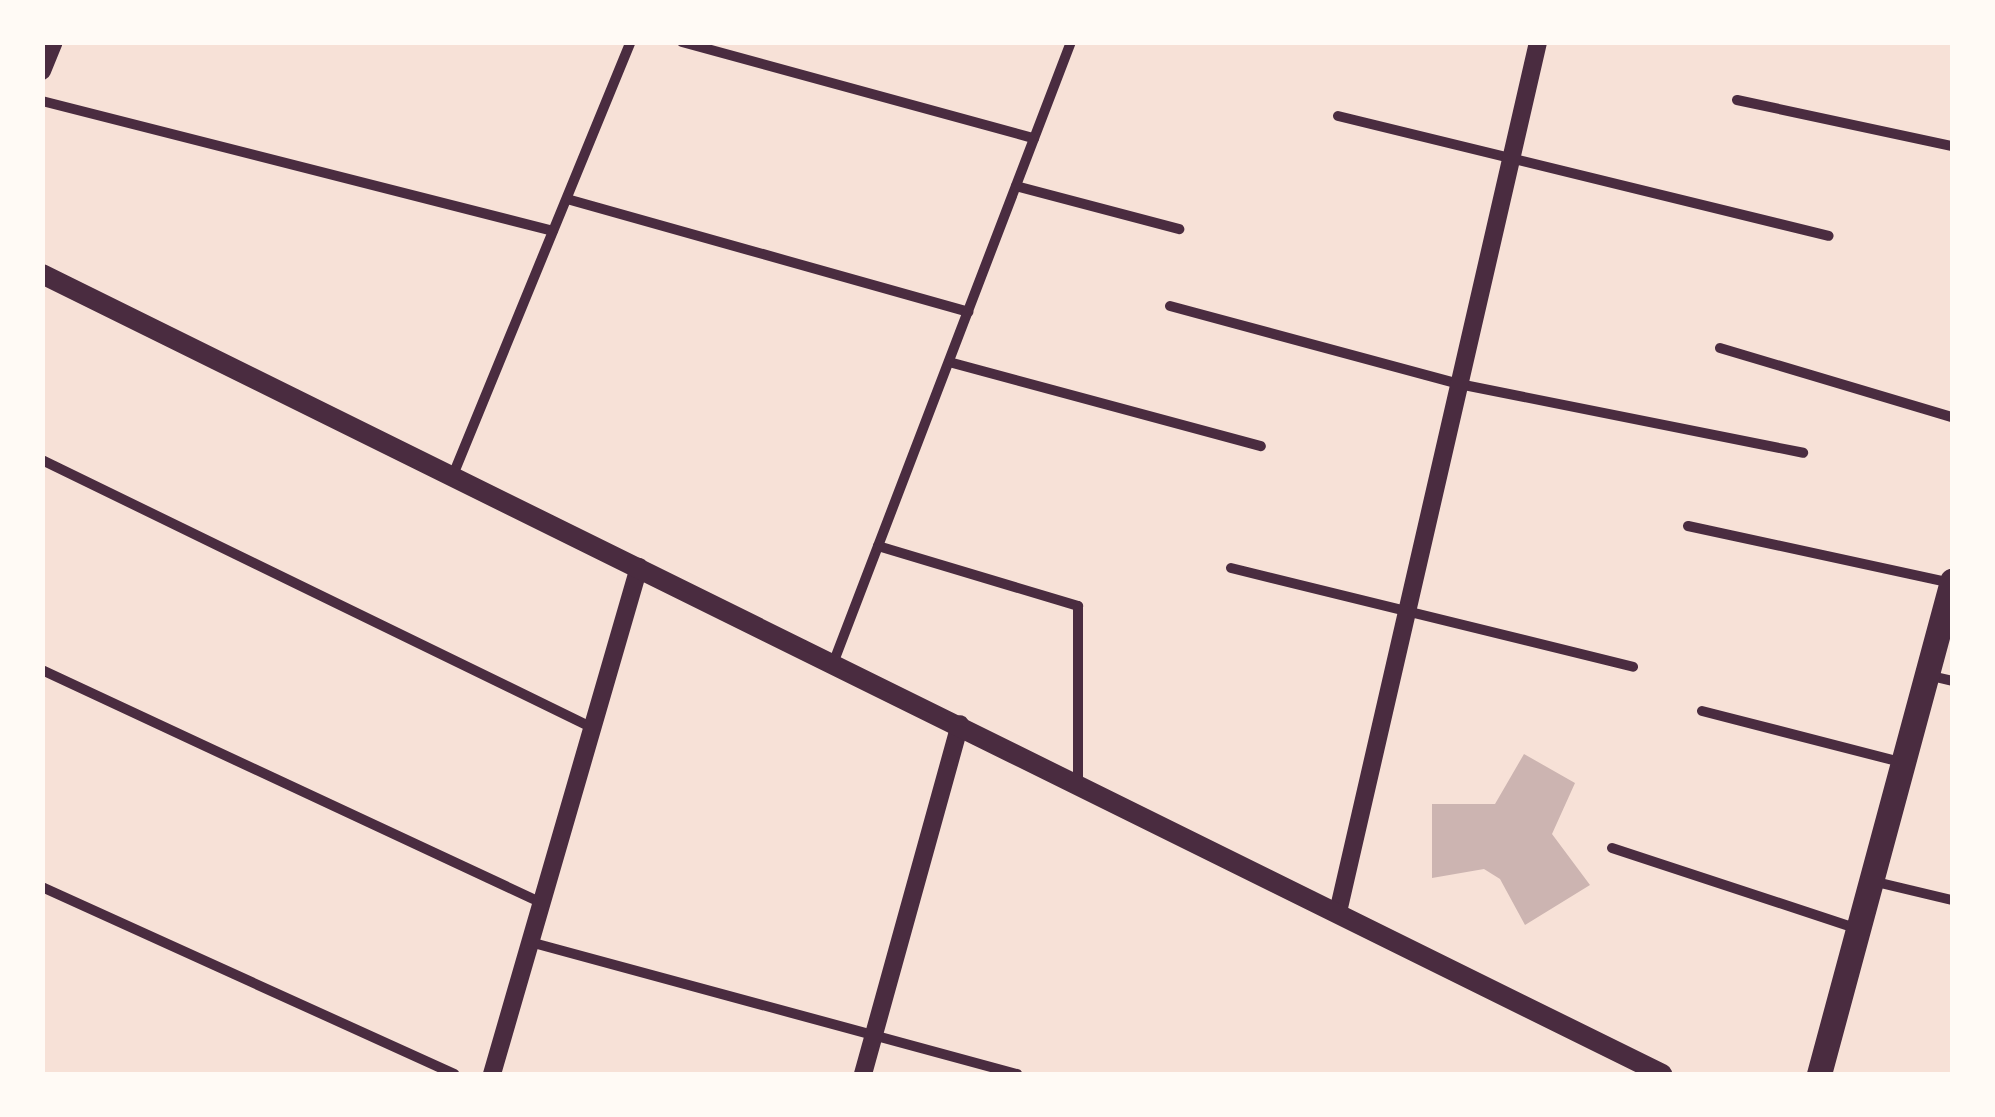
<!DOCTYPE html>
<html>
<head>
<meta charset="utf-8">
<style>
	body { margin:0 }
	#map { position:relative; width:1995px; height:1117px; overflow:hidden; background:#f7e1d7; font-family:"PT Sans",sans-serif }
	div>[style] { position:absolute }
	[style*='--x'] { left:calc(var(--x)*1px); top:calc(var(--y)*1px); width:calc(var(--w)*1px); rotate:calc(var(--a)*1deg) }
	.building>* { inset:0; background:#ccb4b1 }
	.minor>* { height:10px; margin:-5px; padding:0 5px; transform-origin:5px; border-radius:5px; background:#4a2c40 }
	.tertiary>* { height:18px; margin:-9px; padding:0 9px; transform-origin:9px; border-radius:9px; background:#4a2c40 }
	.secondary>* { height:20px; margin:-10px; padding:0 10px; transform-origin:10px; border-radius:10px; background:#4a2c40 }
	.primary>* { height:25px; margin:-12.5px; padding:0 12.5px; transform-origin:12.5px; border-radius:12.5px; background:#4a2c40 }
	span { translate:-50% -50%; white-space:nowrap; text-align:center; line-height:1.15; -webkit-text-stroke:10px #fffaf5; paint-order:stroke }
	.frame { position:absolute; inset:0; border:45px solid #fffaf5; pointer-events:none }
</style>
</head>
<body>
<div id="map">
	<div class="building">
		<i style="clip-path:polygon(1524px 754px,1575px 783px,1552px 834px,1590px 885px,1525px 925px,1500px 879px,1484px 869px,1432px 878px,1432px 804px,1495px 804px)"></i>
	</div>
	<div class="minor">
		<i style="--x:682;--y:42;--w:365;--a:15.3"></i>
		<i style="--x:1737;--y:100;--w:220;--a:12.1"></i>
		<i style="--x:42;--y:101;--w:527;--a:14.27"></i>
		<i style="--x:1338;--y:116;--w:505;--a:13.73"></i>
		<i style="--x:1016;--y:186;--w:169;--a:14.8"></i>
		<i style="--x:567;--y:199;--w:417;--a:15.7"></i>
		<i style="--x:1170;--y:306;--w:299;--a:15.1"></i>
		<i style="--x:1459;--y:384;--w:351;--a:11.3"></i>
		<i style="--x:1720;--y:348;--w:242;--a:16.6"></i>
		<i style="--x:949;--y:362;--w:323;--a:15.1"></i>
		<i style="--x:42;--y:460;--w:613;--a:25.94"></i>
		<i style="--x:453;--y:475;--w:468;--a:-67.7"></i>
		<i style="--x:1688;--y:526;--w:269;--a:12.2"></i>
		<i style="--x:878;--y:546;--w:209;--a:16.7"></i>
		<i style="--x:1078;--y:606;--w:177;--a:90"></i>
		<i style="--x:1231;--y:568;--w:414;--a:13.8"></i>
		<i style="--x:834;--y:661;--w:663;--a:-69.05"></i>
		<i style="--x:42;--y:670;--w:552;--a:24.99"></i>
		<i style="--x:1927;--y:675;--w:26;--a:13"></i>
		<i style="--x:1702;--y:711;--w:209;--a:14.4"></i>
		<i style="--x:1612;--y:848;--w:259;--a:18.2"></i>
		<i style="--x:1872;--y:881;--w:82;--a:13.4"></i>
		<i style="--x:42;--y:887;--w:453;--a:24.4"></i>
		<i style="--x:530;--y:942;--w:505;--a:15.17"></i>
	</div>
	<div class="tertiary">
		<i style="--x:42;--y:71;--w:31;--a:-68"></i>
		<i style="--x:1338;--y:912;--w:893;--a:-77.05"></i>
		<i style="--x:492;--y:1074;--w:528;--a:-73.83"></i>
		<i style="--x:863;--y:1074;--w:363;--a:-74.5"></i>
	</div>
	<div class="secondary">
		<i style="--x:42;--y:274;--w:1807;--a:26.28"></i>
	</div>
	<div class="primary">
		<i style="--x:1819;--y:1074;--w:511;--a:-74.9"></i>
	</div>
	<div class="frame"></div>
</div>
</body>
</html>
